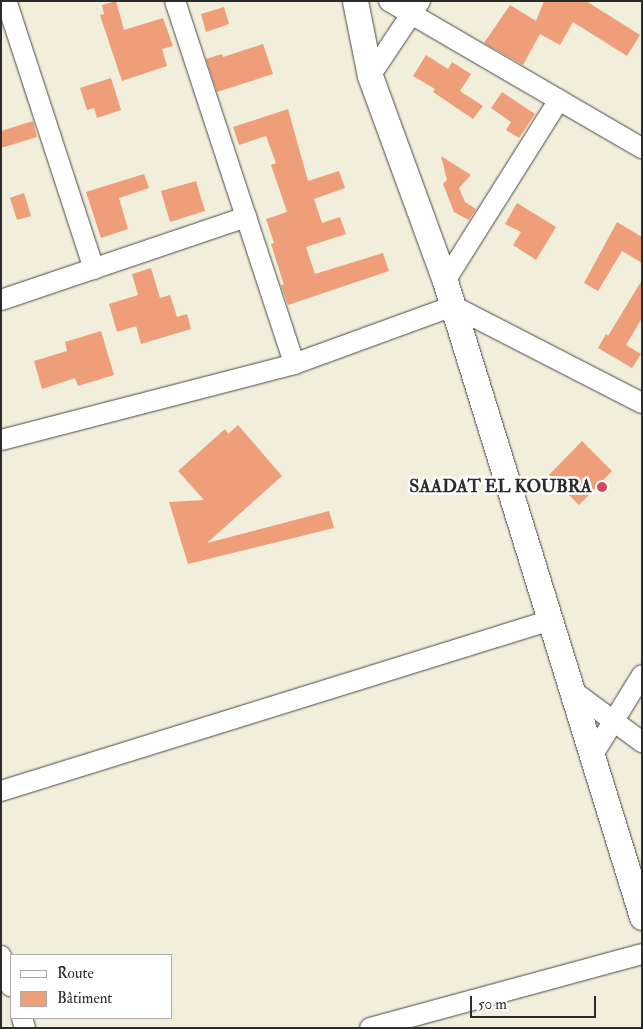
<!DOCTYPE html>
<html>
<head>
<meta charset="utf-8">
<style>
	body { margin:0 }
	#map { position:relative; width:643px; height:1029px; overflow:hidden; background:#f1eedb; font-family:"IM FELL Double Pica",serif }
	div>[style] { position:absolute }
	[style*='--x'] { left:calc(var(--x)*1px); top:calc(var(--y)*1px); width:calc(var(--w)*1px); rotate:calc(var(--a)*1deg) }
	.building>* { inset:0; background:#ee9e79 }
	.roads { filter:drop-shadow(0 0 1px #494845) drop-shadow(0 0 1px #494845) }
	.minor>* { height:20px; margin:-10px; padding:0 10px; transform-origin:10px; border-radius:10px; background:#fff }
	.tertiary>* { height:25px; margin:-12.5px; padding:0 12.5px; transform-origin:12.5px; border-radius:12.5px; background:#fff }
	.dots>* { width:14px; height:14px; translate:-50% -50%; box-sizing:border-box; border:2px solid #fff; border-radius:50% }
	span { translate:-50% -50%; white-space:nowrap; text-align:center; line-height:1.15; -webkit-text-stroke:5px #fff; paint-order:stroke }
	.poi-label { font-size:18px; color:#2b2b2b; font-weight:700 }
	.right { translate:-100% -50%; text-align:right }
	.frame { position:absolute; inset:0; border:2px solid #2b2b2b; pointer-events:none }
	.legend { position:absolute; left:10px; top:954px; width:162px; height:65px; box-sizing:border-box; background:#fff; border:1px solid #aaa; margin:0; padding:6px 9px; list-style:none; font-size:15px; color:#2b2b2b }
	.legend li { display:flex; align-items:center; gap:10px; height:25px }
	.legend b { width:25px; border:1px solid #aaa }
	.scale { position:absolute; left:470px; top:996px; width:126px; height:22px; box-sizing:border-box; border:2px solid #2b2b2b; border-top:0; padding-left:6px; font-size:15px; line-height:18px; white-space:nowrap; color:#2b2b2b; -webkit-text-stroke:4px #fff; paint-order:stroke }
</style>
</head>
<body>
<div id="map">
	<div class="building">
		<i style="clip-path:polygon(116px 1px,124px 30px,163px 18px,173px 46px,162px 49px,167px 66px,122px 81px,100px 15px,104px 14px,102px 5px)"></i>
		<i style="clip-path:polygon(544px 1px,586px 1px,640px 35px,627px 56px,573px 22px,560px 45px,540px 34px,523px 65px,484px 43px,510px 5px,536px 21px)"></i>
		<i style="clip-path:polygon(224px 7px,229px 24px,206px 32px,201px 14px)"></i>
		<i style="clip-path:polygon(263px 44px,273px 74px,217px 92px,206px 59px,222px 54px,223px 57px)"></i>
		<i style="clip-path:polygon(426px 55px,448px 69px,452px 62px,471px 74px,460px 91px,483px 106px,473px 119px,433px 92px,435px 89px,413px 76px)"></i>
		<i style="clip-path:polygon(111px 78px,121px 110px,97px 118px,94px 108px,87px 110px,80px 88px)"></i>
		<i style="clip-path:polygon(502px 92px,535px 114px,519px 138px,506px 130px,511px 122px,491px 108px)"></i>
		<i style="clip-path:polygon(288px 109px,308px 181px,339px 171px,345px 188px,314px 199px,322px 223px,340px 217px,346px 234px,306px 247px,315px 274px,383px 253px,389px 271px,288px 305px,281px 285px,284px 285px,271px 244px,274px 243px,266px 219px,287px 212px,271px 165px,276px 163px,266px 136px,239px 145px,233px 127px)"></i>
		<i style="clip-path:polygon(33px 121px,37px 137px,1px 148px,1px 131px)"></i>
		<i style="clip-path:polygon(441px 156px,471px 175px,459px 188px,465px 202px,476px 209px,469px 220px,454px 212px,443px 184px,447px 180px)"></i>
		<i style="clip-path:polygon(144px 174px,149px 188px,119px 198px,128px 229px,101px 238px,86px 192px)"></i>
		<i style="clip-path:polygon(196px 181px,205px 211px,170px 222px,161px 191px)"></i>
		<i style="clip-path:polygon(24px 193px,31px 216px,17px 220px,10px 198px)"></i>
		<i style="clip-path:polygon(517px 203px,556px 227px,536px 260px,513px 245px,521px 232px,505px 224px)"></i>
		<i style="clip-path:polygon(617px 222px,642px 237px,642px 263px,622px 251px,598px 291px,584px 283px)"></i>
		<i style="clip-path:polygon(151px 268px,160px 298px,170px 295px,177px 317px,187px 314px,191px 329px,141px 344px,136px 326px,117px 332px,109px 304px,138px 295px,132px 274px)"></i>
		<i style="clip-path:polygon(642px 280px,642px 318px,626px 345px,641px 354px,632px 368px,598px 348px,606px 334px,608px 336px)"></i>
		<i style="clip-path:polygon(101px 331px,114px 375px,78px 386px,75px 378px,42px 389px,34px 361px,67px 351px,65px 342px)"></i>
		<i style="clip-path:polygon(238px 425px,282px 476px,207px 543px,329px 511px,334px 528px,188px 564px,169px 502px,204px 500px,178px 471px,225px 429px,228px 434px)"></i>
		<i style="clip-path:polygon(582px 441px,612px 471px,579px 505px,549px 475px)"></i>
	</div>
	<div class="roads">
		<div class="minor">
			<i style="--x:175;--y:1;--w:382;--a:71.8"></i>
			<i style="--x:389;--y:1;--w:293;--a:30.2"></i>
			<i style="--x:7;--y:3;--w:280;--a:71.9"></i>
			<i style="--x:370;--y:76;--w:90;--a:-56.3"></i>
			<i style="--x:445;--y:281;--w:214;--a:-57.8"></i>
			<i style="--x:1;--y:300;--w:259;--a:-18.7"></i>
			<i style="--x:1;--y:440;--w:303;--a:-14.5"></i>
			<i style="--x:294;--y:364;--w:169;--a:-20"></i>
			<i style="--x:453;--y:306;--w:212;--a:27.2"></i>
			<i style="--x:573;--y:691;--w:86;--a:36.5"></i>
			<i style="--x:592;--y:756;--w:95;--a:-58.3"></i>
			<i style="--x:1;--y:791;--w:576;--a:-17.27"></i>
			<i style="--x:1;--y:956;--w:32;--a:72"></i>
			<i style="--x:22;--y:1018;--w:10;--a:73"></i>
			<i style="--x:370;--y:1028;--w:282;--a:-15.2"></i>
		</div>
		<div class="tertiary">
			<i style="--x:355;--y:1;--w:76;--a:78.7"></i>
			<i style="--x:370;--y:76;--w:218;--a:69.9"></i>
			<i style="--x:445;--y:281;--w:666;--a:72.79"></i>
		</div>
	</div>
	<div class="dots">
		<i style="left:602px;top:487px;background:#d1495b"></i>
	</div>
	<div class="poi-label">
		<span class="right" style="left:592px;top:487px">SAADAT EL KOUBRA</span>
	</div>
	<div class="frame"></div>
	<ul class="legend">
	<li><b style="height:6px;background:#fff"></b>Route</li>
	<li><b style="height:14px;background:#ee9e79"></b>Bâtiment</li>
	</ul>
	<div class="scale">50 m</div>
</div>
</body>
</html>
